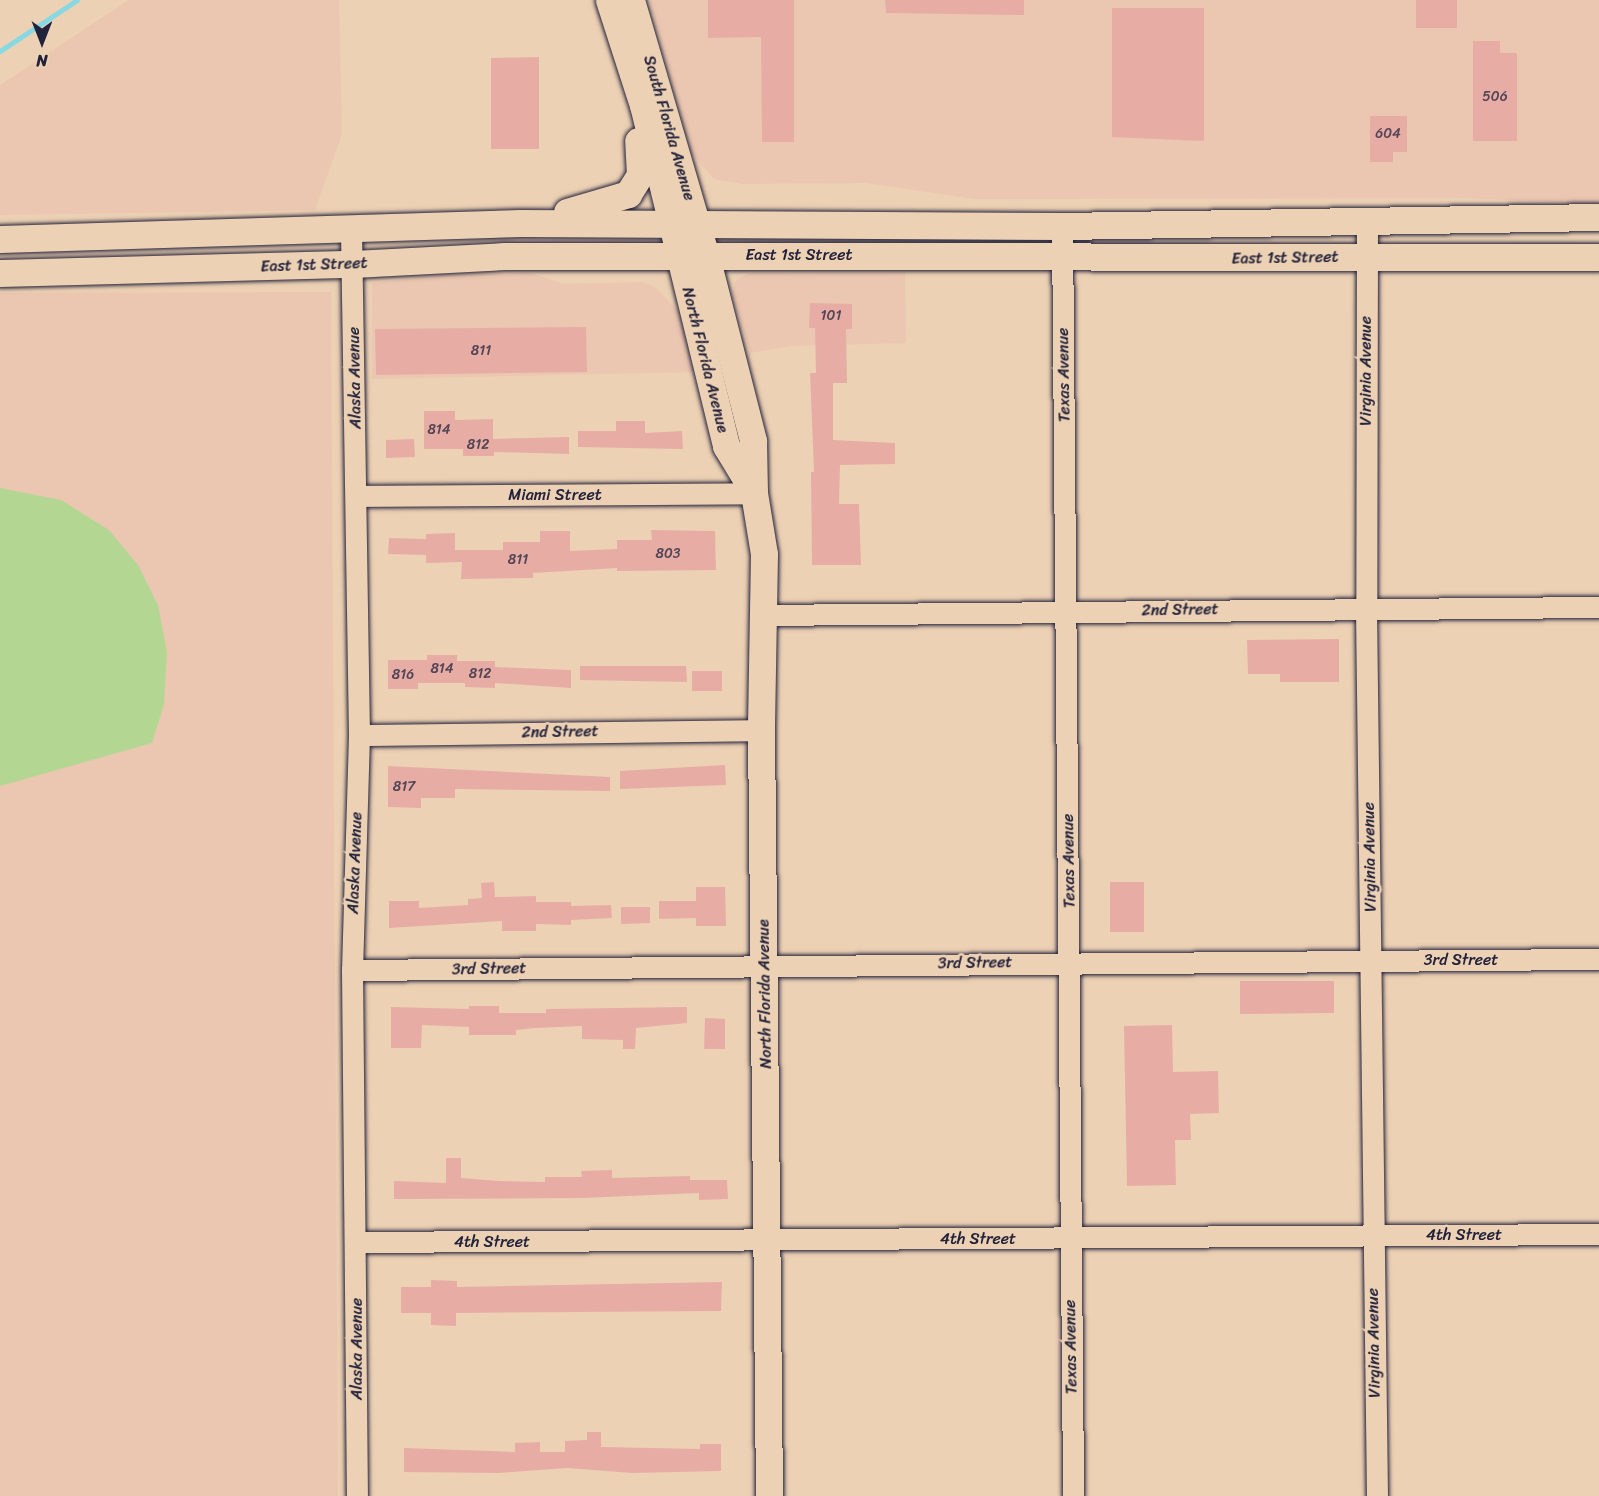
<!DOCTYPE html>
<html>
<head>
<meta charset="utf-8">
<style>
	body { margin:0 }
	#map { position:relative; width:1599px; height:1496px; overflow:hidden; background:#edd1b4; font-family:Sriracha,sans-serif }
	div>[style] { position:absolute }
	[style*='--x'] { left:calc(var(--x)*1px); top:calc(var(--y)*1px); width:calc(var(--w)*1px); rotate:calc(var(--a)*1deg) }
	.built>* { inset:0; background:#ebc6b0 }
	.green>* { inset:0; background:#b3d792 }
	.stream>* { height:5px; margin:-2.5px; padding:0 2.5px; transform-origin:2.5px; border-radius:2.5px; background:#88d8e3 }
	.building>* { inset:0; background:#e7ada5 }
	.roads { filter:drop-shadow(0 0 2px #22223b) drop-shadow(0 0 2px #22223b) }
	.minor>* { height:21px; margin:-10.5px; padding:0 10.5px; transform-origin:10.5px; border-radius:10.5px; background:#edd1b4 }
	.major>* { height:27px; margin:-13.5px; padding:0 13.5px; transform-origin:13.5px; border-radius:13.5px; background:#edd1b4 }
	span { translate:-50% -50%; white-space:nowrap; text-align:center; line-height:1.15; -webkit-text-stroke:5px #edd1b4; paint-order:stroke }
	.number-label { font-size:14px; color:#534556 }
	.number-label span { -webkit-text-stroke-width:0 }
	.street-label { font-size:16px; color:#22223b }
	.north { position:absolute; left:12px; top:12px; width:60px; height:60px; -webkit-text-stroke:4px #edd1b4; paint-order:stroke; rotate:180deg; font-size:16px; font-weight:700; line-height:24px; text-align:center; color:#22223b }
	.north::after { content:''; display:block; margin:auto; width:21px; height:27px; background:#22223b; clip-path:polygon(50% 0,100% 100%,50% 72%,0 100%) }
</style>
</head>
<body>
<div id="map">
	<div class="built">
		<i style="clip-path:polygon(129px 0,339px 0,342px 134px,315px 210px,0 215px,0 85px)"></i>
		<i style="clip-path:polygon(649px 0,1599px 0,1599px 204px,1466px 198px,974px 199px,866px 183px,743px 184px,714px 179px,691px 153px)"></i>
		<i style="clip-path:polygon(905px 272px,906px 343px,790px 346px,750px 353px,732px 293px,736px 280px,749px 273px)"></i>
		<i style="clip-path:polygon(532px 273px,563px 284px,643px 282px,655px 287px,684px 317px,695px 372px,372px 379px,372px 283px,445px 275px)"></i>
		<i style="clip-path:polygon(331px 292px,338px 1496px,0 1496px,0 293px)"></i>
	</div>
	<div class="green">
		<i style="clip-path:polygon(0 488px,61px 500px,109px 530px,138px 565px,158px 605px,167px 652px,164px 704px,152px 743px,0 786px)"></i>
	</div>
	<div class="stream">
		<i style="--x:0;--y:51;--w:92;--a:-33.5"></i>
	</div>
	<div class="building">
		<i style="clip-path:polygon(708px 0,794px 0,794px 142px,762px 142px,761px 37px,708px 38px)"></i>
		<i style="clip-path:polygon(885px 0,1024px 0,1024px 15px,886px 13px)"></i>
		<i style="clip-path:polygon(1416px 0,1457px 0,1457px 28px,1416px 28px)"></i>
		<i style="clip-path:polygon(1112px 8px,1204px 8px,1204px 141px,1112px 137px)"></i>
		<i style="clip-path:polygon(1473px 41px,1500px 41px,1500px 53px,1517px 53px,1517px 141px,1473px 141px)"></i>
		<i style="clip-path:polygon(539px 57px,539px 149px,491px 149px,491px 58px)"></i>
		<i style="clip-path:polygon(1370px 116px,1407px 116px,1407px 152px,1393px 152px,1393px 162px,1370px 162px)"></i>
		<i style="clip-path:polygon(810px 303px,852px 304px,852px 329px,846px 329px,847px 383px,833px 383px,833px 440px,895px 443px,895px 464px,840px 465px,839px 504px,859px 504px,861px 565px,812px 565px,811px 472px,814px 472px,810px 373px,816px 373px,815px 328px,809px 328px)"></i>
		<i style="clip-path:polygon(586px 327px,587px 372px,376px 375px,375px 329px)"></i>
		<i style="clip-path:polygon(424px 411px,455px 411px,455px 420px,493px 419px,493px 439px,569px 437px,569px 454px,494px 452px,494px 456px,463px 456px,463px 449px,424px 449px)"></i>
		<i style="clip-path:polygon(616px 421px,645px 421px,645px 433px,682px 431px,683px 449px,578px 447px,578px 431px,616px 431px)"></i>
		<i style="clip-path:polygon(414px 439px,415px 457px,386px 458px,386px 440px)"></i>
		<i style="clip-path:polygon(651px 530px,715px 531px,716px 570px,617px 571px,617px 568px,533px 573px,533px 578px,461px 579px,462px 562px,426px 563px,426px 555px,388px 554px,389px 538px,426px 539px,426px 534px,455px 533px,455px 550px,503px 550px,503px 542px,540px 542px,540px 531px,570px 531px,570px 551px,617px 549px,617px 540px,652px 540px)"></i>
		<i style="clip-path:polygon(1339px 639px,1339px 682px,1280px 682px,1280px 674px,1248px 674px,1247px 640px)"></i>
		<i style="clip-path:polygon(427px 655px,457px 655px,457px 661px,495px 661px,495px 667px,571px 670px,571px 688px,495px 683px,495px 688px,465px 687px,465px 683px,418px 683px,418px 689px,388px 689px,388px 660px,427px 660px)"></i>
		<i style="clip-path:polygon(580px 666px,686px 666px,687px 682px,580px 680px)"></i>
		<i style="clip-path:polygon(692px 671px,722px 671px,722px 691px,692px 691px)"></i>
		<i style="clip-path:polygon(725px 765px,726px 785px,620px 789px,620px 771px)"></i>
		<i style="clip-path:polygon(388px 766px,610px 777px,610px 791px,455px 789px,455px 798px,421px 798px,421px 808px,388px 807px)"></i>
		<i style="clip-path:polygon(494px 882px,495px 897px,536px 896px,536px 902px,571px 902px,571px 906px,611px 905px,612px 918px,571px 920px,571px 925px,536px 924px,536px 931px,502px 931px,502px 921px,389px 928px,389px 901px,419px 901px,419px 908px,468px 905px,468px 899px,482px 898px,481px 883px)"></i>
		<i style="clip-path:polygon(1110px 882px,1144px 882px,1144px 932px,1110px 932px)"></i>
		<i style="clip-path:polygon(696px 887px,725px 887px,726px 926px,696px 926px,696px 918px,659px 919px,659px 901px,696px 901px)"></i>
		<i style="clip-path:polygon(621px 907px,650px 907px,650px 923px,621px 924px)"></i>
		<i style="clip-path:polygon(1240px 981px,1334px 981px,1334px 1013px,1240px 1014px)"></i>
		<i style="clip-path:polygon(469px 1006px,499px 1006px,499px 1013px,546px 1013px,546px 1009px,687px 1007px,687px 1023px,636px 1028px,635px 1049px,623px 1049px,623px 1040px,582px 1039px,582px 1026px,535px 1028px,516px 1030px,516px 1035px,469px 1035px,469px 1027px,422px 1025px,421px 1048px,391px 1048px,391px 1007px,469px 1009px)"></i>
		<i style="clip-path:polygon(705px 1018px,725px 1019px,725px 1049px,704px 1049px)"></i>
		<i style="clip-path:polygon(1172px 1025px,1173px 1072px,1218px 1071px,1219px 1113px,1190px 1114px,1191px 1140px,1175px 1140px,1176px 1185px,1127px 1186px,1124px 1026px)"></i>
		<i style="clip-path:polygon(446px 1158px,461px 1158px,461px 1178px,499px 1181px,545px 1182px,545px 1177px,582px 1177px,581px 1171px,612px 1170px,612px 1178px,690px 1176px,690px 1180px,727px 1180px,728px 1199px,699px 1200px,699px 1193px,582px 1198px,394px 1199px,394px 1181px,446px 1183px)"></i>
		<i style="clip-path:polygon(431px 1280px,457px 1281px,457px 1287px,722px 1282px,721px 1311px,456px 1313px,456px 1326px,431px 1325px,431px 1313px,401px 1313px,401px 1287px,431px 1287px)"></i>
		<i style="clip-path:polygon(587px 1432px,601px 1432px,601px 1447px,700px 1449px,700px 1444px,721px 1444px,721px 1471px,632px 1473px,567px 1468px,499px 1473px,404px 1472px,404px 1448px,515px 1452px,515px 1443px,540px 1442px,540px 1452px,565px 1452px,565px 1441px,587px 1440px)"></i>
	</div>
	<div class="roads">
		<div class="minor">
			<i style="--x:1367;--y:219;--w:390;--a:90.1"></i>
			<i style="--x:1366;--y:609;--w:887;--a:89.29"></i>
			<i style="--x:1062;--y:226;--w:1270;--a:89.5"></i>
			<i style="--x:351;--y:231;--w:504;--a:89.09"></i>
			<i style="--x:359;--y:735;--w:235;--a:91.7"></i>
			<i style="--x:352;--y:970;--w:526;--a:89.46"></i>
			<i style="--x:357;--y:496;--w:397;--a:-0.4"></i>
			<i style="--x:762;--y:615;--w:837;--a:-0.55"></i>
			<i style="--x:359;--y:735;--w:402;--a:-0.7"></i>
			<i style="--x:352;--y:970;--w:1247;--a:-0.51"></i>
			<i style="--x:357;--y:1242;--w:1242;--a:-0.37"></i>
		</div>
		<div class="major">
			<i style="--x:609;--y:0;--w:110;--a:72.1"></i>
			<i style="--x:643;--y:105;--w:351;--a:76.3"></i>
			<i style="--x:726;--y:446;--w:54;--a:58.7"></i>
			<i style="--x:631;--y:0;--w:267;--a:73.7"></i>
			<i style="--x:706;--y:256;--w:191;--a:75.7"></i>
			<i style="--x:753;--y:441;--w:52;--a:88.9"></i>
			<i style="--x:754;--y:493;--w:62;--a:80.7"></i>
			<i style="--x:764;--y:554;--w:176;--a:91"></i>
			<i style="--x:761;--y:730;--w:766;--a:89.4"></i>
			<i style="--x:567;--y:212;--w:64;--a:-16.4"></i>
			<i style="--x:628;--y:194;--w:22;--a:-58"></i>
			<i style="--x:640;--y:175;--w:34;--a:-93"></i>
			<i style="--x:0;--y:239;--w:520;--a:-1.76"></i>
			<i style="--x:520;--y:223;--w:542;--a:0.32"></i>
			<i style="--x:1062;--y:226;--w:537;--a:-0.96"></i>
			<i style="--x:0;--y:273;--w:353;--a:-1.5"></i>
			<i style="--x:353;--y:264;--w:152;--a:-3"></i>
			<i style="--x:505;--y:256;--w:1094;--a:0.05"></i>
		</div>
	</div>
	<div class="number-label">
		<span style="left:1495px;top:97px">506</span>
		<span style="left:1388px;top:134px">604</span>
		<span style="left:831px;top:316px">101</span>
		<span style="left:481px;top:351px">811</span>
		<span style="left:439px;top:430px">814</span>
		<span style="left:478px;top:445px">812</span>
		<span style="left:668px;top:554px">803</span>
		<span style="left:518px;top:560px">811</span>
		<span style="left:442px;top:669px">814</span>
		<span style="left:480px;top:674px">812</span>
		<span style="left:403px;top:675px">816</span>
		<span style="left:404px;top:787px">817</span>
	</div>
	<div class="street-label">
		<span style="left:669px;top:128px;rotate:74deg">South Florida Avenue</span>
		<span style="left:799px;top:255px">East 1st Street</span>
		<span style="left:1285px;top:258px;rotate:-1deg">East 1st Street</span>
		<span style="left:314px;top:265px;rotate:-2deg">East 1st Street</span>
		<span style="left:705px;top:360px;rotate:76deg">North Florida Avenue</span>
		<span style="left:1366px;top:371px;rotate:-90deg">Virginia Avenue</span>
		<span style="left:1064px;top:375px;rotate:-91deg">Texas Avenue</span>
		<span style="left:355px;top:378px;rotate:-91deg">Alaska Avenue</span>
		<span style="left:555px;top:495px">Miami Street</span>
		<span style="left:1180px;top:610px;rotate:-1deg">2nd Street</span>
		<span style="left:560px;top:732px;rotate:-1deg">2nd Street</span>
		<span style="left:1370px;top:857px;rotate:-91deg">Virginia Avenue</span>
		<span style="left:1069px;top:861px;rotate:-91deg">Texas Avenue</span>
		<span style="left:355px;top:863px;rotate:-88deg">Alaska Avenue</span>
		<span style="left:1461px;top:960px">3rd Street</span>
		<span style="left:975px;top:963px;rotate:-1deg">3rd Street</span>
		<span style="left:489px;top:969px;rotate:-1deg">3rd Street</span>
		<span style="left:765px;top:994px;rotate:-91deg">North Florida Avenue</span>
		<span style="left:1464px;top:1235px">4th Street</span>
		<span style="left:978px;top:1239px">4th Street</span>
		<span style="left:492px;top:1242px">4th Street</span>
		<span style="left:1374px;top:1343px;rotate:-91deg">Virginia Avenue</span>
		<span style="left:1071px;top:1347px;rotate:-91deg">Texas Avenue</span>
		<span style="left:357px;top:1349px;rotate:-90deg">Alaska Avenue</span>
	</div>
	<div class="north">N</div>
</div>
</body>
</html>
